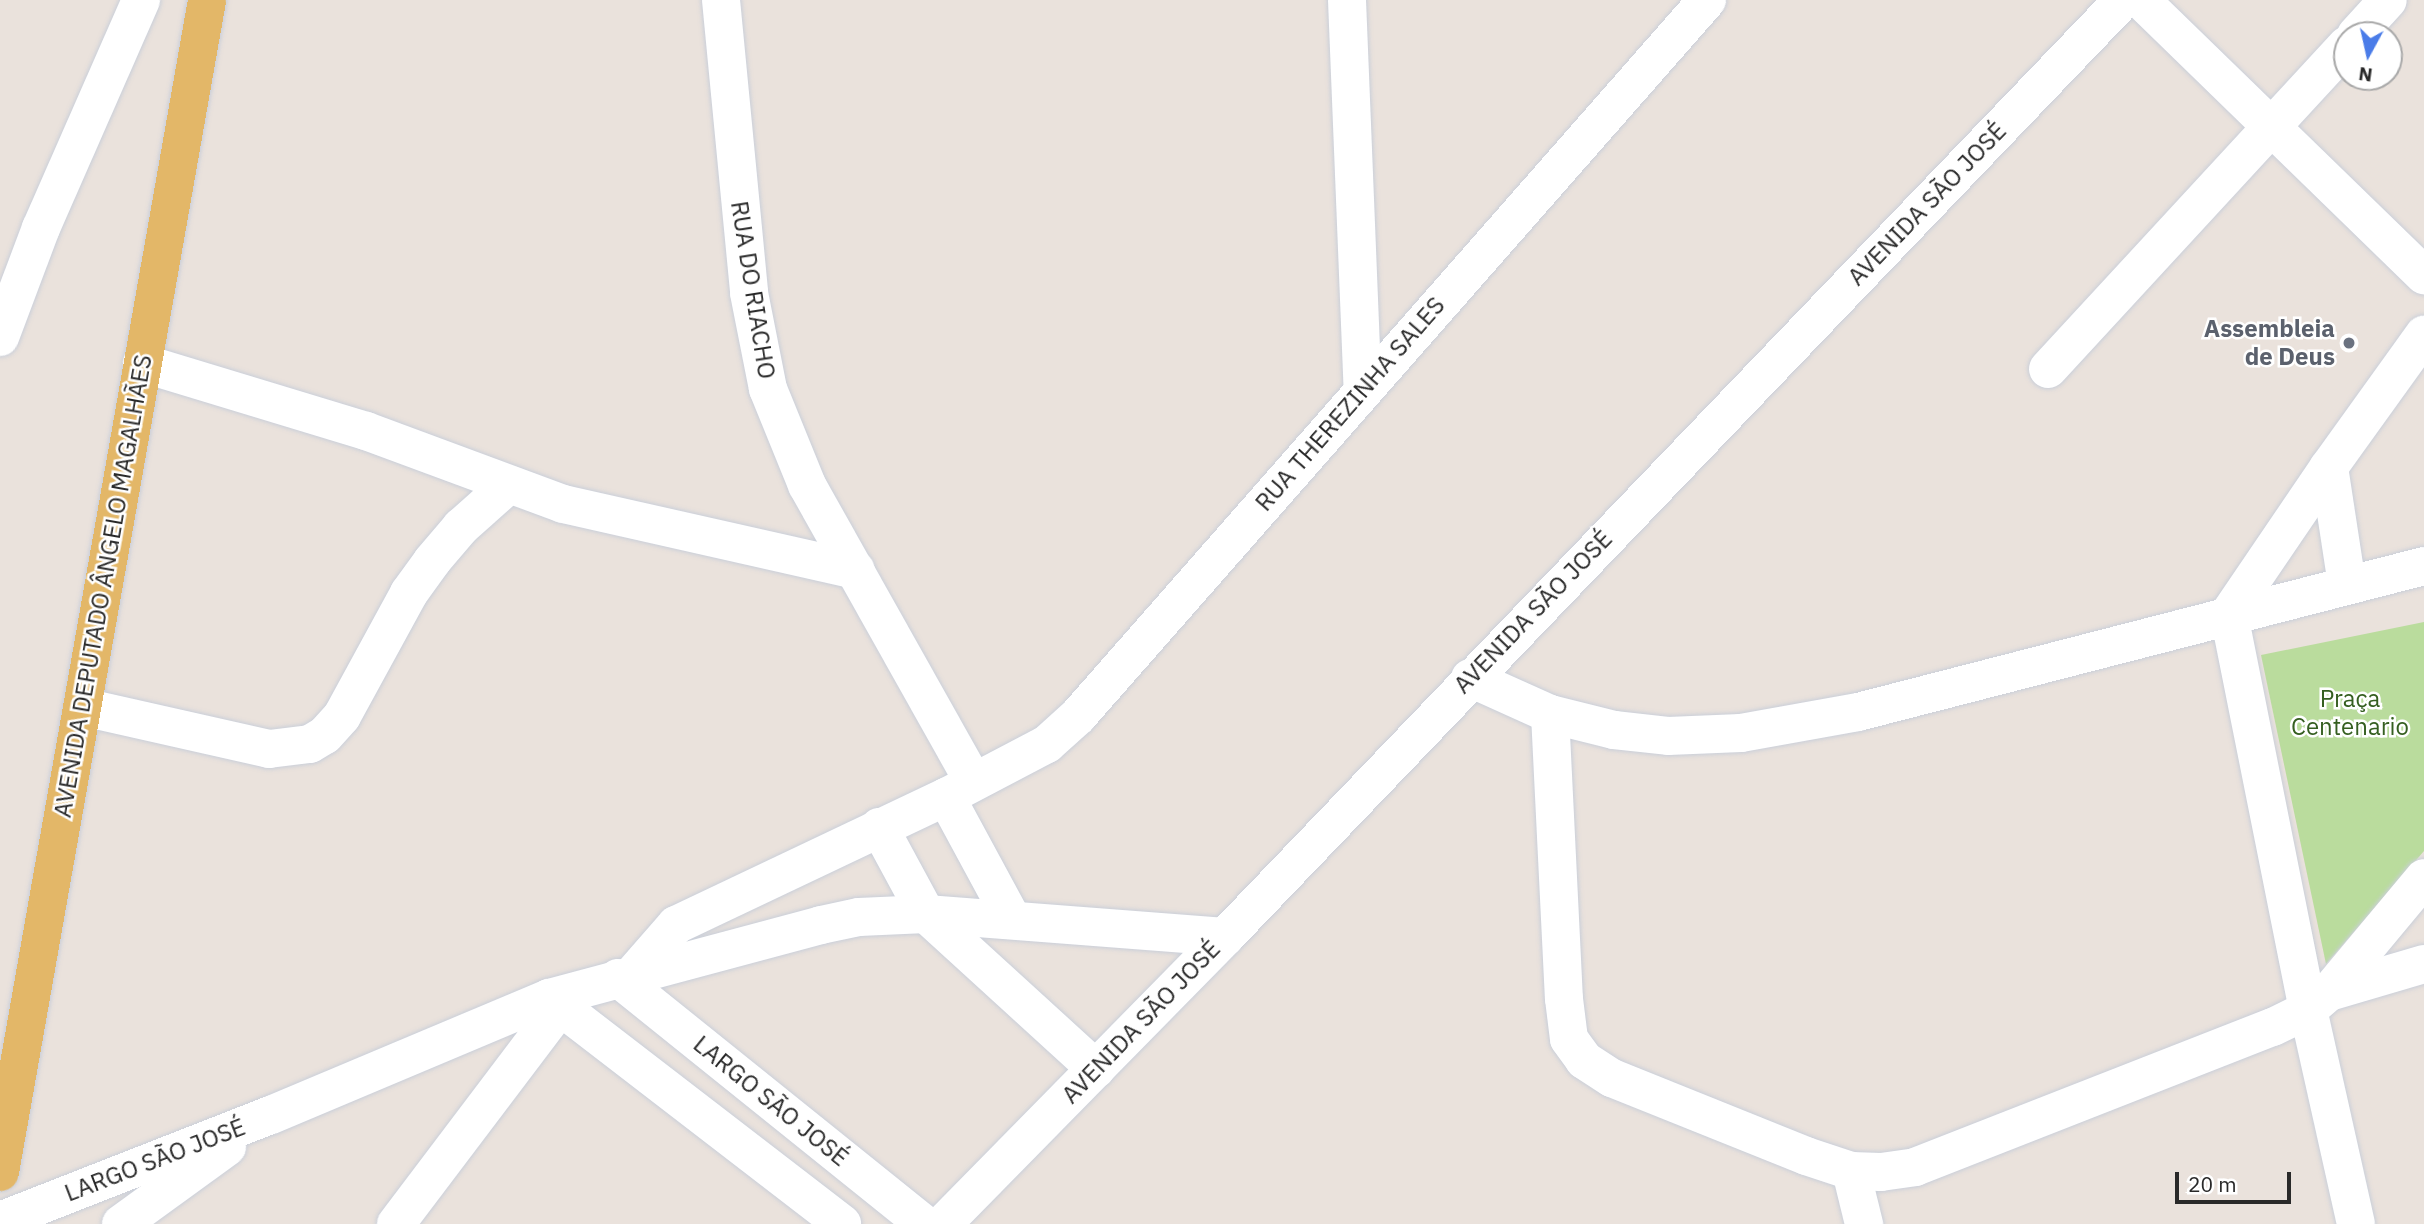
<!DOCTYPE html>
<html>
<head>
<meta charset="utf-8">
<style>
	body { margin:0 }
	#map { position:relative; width:2424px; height:1224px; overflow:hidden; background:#eae2dc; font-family:"IBM Plex Sans",sans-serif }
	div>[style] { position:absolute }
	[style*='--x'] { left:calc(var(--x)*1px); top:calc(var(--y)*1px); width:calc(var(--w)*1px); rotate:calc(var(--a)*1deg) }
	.green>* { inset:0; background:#badc9d }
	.roads { filter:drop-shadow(0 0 2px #cacfd9) drop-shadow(0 0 2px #cacfd9) }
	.minor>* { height:38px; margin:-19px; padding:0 19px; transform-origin:19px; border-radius:19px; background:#fff }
	.major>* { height:38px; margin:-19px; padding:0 19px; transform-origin:19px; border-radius:19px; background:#e3b768 }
	.dots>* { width:19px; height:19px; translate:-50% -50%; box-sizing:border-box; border:4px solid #fff; border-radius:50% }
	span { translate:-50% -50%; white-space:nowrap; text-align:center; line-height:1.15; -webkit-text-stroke:5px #fff; paint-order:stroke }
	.street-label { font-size:24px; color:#292929 }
	.worship-label { font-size:24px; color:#5b616d; font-weight:700 }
	.right { translate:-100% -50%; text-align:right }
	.park-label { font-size:24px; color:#355f20 }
	.north { position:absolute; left:2333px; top:21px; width:70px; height:70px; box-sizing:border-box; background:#fff; border:2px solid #a9a9a9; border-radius:50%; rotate:188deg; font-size:19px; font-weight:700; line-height:28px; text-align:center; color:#292929 }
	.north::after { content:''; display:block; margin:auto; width:24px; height:32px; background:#4a7ce8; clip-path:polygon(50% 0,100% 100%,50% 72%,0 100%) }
	.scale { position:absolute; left:2175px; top:1172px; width:116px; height:32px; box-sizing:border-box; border:4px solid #292929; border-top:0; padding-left:9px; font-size:21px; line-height:24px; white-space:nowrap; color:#292929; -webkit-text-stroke:5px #fff; paint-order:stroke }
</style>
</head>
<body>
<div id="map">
	<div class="green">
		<i style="clip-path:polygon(2424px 622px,2424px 851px,2326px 964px,2261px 655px)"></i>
	</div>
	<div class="roads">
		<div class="minor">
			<i style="--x:721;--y:0;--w:294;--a:84.5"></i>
			<i style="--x:749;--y:293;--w:98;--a:78.8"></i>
			<i style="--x:768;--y:389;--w:104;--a:67.9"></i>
			<i style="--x:807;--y:485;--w:339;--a:60.7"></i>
			<i style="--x:1347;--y:0;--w:390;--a:87.7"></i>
			<i style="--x:2141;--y:0;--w:395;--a:44.2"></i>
			<i style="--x:2356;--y:35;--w:47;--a:-47.6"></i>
			<i style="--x:0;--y:337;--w:116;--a:-69.4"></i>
			<i style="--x:41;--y:228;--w:249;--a:-66.3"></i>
			<i style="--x:142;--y:363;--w:234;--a:16.9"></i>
			<i style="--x:366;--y:431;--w:210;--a:20.3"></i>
			<i style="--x:563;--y:504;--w:300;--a:12.7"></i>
			<i style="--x:2048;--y:369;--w:441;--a:-47.3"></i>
			<i style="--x:2329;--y:467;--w:119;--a:81.3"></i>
			<i style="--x:1470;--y:678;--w:88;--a:24.2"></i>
			<i style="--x:1550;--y:714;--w:66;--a:14"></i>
			<i style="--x:1614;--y:730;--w:54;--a:6.3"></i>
			<i style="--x:1668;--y:736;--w:73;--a:-2.4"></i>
			<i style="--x:1741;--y:733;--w:119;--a:-10.2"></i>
			<i style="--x:1858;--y:712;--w:585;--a:-14.46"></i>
			<i style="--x:83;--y:707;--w:191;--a:12.7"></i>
			<i style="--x:269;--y:749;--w:41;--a:-7"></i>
			<i style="--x:310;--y:744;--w:17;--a:-31"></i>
			<i style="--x:325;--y:735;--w:25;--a:-48"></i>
			<i style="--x:342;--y:716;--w:140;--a:-61.4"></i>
			<i style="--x:409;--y:593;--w:39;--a:-54"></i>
			<i style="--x:432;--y:561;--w:45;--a:-49.5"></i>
			<i style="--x:461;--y:527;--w:62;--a:-41.7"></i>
			<i style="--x:1550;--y:714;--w:285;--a:87.2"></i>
			<i style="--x:1564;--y:999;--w:40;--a:82.9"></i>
			<i style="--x:1569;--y:1039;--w:26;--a:54"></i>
			<i style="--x:1584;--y:1060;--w:33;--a:33"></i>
			<i style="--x:1612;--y:1078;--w:209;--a:21.9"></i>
			<i style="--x:1806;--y:1156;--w:47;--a:18.4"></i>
			<i style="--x:1851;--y:1171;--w:30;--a:2"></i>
			<i style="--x:1881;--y:1172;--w:34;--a:-8"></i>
			<i style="--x:1915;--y:1167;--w:384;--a:-21.4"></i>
			<i style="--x:2273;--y:1027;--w:39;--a:-26"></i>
			<i style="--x:2308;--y:1010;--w:28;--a:-41"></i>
			<i style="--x:2329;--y:992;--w:148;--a:-50.2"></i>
			<i style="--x:946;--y:797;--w:139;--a:61.6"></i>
			<i style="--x:879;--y:827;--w:99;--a:61.6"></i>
			<i style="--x:926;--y:914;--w:230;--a:42.4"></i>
			<i style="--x:634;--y:973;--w:64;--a:-48.8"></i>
			<i style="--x:676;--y:925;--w:299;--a:-25.4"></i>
			<i style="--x:946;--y:797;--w:114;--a:-27.7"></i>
			<i style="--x:1047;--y:744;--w:42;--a:-42.1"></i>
			<i style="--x:1078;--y:716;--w:953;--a:-48.7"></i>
			<i style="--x:618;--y:978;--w:393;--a:38.8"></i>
			<i style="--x:2329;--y:992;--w:99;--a:-16.4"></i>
			<i style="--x:549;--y:998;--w:370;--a:37.6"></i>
			<i style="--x:1851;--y:1171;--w:55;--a:76.2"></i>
			<i style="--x:0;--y:1221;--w:291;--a:-21.4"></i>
			<i style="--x:271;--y:1115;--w:302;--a:-22.8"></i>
			<i style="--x:549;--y:998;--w:282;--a:-15"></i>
			<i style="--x:821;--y:925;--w:39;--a:-12"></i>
			<i style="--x:859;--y:917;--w:67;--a:-2.6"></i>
			<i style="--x:926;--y:914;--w:300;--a:4.4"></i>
			<i style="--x:121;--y:1224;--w:131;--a:-36"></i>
			<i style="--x:396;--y:1224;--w:272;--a:-52.9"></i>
			<i style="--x:943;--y:1224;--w:402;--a:-45.5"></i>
			<i style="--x:1225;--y:937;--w:1298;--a:-46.22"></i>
			<i style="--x:2356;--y:1224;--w:219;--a:-102.6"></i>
			<i style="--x:2308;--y:1010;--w:404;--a:-101.3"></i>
			<i style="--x:2229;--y:614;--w:178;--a:-55.8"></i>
			<i style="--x:2329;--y:467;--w:163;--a:-54.3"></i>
		</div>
		<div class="major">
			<i style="--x:0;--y:1172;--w:1190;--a:-79.98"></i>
		</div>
	</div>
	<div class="dots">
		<i style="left:2349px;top:343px;background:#6b7280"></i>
	</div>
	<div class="street-label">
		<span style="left:1927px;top:204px;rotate:-46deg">AVENIDA SÃO JOSÉ</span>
		<span style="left:753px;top:290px;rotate:81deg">RUA DO RIACHO</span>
		<span style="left:1350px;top:404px;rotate:-49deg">RUA THEREZINHA SALES</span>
		<span style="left:103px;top:586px;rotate:-80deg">AVENIDA DEPUTADO ÂNGELO MAGALHÃES</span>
		<span style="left:1533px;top:612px;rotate:-46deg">AVENIDA SÃO JOSÉ</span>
		<span style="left:1141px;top:1022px;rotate:-46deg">AVENIDA SÃO JOSÉ</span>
		<span style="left:771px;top:1101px;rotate:39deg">LARGO SÃO JOSÉ</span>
		<span style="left:155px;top:1160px;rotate:-21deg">LARGO SÃO JOSÉ</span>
	</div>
	<div class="worship-label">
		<span class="right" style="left:2335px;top:343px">Assembleia<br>de Deus</span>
	</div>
	<div class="park-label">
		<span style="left:2350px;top:713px">Praça<br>Centenario</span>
	</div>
	<div class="north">N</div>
	<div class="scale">20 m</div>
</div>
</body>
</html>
